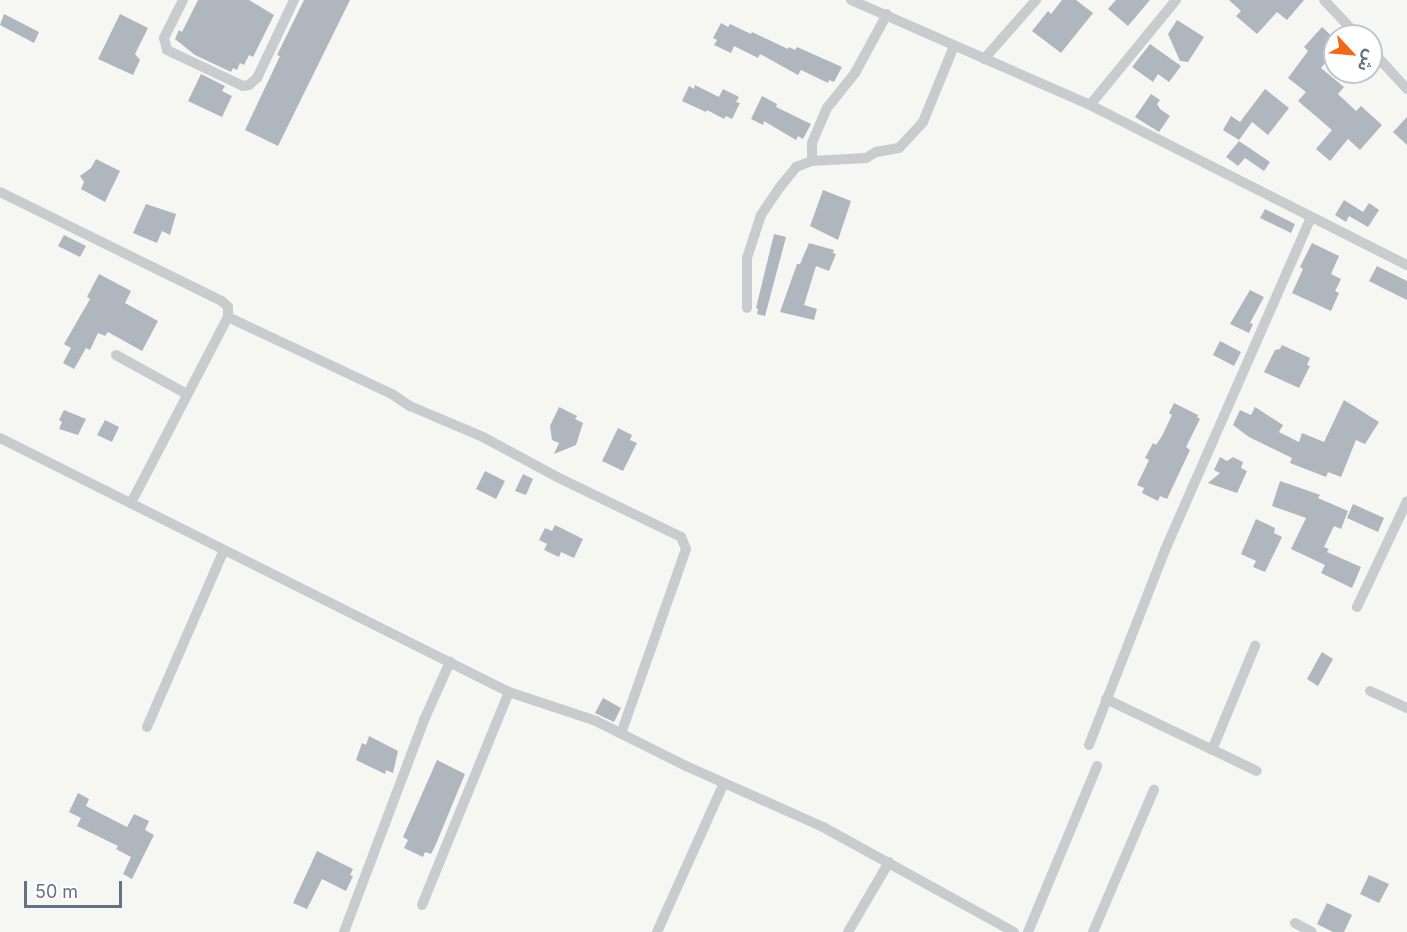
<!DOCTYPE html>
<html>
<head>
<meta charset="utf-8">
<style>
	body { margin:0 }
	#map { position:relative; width:1407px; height:932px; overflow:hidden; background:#f6f7f3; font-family:Inter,"Noto Sans Arabic",sans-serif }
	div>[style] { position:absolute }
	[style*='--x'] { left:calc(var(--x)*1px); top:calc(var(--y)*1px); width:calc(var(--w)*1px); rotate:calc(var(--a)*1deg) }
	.building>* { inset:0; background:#b0b6be }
	.street>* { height:10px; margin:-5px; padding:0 5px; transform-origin:5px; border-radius:5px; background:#c9cbcf }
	span { translate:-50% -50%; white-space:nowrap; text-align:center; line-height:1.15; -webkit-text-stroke:6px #fff; paint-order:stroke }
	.north { position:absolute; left:1323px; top:24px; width:60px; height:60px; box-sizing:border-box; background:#fff; border:2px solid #c1c7cf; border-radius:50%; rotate:116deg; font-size:16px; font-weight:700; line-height:24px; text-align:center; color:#637287 }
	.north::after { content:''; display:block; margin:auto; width:21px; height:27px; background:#f16819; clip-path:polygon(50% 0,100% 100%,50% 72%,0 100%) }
	.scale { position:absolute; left:24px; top:881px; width:98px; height:27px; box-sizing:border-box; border:3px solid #637287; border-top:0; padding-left:8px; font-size:18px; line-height:21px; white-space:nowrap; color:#637287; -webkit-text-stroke:4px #fff; paint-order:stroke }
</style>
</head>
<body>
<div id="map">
	<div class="building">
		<i style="clip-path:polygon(198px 0,249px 0,274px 15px,253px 57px,249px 55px,244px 65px,240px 63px,237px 70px,233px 68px,231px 72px,195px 55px,175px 39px,179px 30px,182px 32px)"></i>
		<i style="clip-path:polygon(304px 0,350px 0,278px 146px,245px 130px,280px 56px,277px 55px)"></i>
		<i style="clip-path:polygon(1062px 0,1076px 0,1093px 13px,1061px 53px,1032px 31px,1048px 11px,1051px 14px)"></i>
		<i style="clip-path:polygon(1116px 0,1150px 0,1128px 26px,1108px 9px)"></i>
		<i style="clip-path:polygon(1229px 0,1304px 0,1287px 20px,1277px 12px,1257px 34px,1236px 16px,1241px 11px)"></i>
		<i style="clip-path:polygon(4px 14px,39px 32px,34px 43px,0 25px)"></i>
		<i style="clip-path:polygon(120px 14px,148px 28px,135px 54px,140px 60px,133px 75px,98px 59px)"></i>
		<i style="clip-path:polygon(1177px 20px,1204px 37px,1188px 62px,1180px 61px,1168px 34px)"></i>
		<i style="clip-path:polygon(721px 23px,728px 27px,730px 24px,751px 34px,752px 32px,788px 49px,789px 47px,795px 50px,797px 47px,842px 67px,834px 82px,829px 80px,828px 83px,801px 70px,798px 75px,760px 54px,758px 58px,734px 46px,731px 53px,714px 45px,717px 40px,713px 38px)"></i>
		<i style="clip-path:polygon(1322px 27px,1335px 39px,1335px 52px,1321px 68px,1344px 87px,1338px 94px,1356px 111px,1361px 106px,1382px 125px,1360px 150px,1348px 139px,1330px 161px,1316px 149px,1332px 130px,1298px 101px,1306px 92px,1288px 78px,1308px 51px,1304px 47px)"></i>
		<i style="clip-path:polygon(1150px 44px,1181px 66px,1169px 82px,1158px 74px,1153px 82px,1132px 67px)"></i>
		<i style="clip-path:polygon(201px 74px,225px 86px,222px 91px,232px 96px,222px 117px,188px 101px)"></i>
		<i style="clip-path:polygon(695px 85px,719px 97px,723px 89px,739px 97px,736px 102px,740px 103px,732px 119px,726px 116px,724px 119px,707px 110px,706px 112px,682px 101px,689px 86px,694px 89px)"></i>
		<i style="clip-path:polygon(1265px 89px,1289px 108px,1268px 135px,1252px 122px,1239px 140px,1223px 130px,1231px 116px,1240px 122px)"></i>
		<i style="clip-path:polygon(1151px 94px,1160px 100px,1157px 104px,1160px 109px,1170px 116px,1159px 132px,1135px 117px)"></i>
		<i style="clip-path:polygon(762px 96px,777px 104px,776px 107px,811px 124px,803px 139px,798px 136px,796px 140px,764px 121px,763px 125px,751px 119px)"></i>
		<i style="clip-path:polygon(1407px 117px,1407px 145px,1393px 132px)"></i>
		<i style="clip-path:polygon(1239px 141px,1270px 162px,1264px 171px,1245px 158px,1238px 166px,1226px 157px)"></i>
		<i style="clip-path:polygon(96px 159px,120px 171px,105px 202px,81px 189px,84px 182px,80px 176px,91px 168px)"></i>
		<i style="clip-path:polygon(823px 190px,851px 201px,838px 240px,810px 226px)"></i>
		<i style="clip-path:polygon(1344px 200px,1363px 212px,1369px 203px,1379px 210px,1368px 227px,1349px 216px,1346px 222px,1335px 215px)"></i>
		<i style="clip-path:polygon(146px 204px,176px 214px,170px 235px,162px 231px,157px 243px,133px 233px)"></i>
		<i style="clip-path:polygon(1265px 209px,1295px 224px,1291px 233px,1260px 218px)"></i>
		<i style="clip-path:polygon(774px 234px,786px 237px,765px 316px,757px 314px,758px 309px,756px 308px)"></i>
		<i style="clip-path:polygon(64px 235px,86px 246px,80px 257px,58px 246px)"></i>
		<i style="clip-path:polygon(809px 243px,834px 250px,833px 253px,836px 254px,829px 271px,816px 266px,804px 305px,817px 309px,814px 320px,780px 312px,797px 264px,800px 264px)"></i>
		<i style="clip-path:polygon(1312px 243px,1339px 256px,1331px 274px,1341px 279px,1335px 291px,1339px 293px,1331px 311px,1292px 293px,1303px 269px,1300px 267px)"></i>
		<i style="clip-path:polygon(1377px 266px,1407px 281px,1407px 300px,1369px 281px)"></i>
		<i style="clip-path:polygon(99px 274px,131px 291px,125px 303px,158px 321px,142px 351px,108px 332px,105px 336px,98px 333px,90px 350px,86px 348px,74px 369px,63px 363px,71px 348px,64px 344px,90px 299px,87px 297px)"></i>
		<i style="clip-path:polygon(1250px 290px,1264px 297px,1250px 323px,1253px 324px,1249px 333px,1230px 324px)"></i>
		<i style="clip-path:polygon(1220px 341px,1241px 352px,1234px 366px,1213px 355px)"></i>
		<i style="clip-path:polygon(1282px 345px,1310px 358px,1307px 365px,1310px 366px,1299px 388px,1264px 372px,1275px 350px,1280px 349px)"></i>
		<i style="clip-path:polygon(1344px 400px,1379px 422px,1365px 444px,1356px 440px,1341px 477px,1328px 472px,1326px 477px,1290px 463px,1292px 458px,1249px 437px,1233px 425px,1240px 410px,1251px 415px,1255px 407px,1283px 425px,1279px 432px,1299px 442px,1302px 433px,1324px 442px)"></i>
		<i style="clip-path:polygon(1174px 403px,1198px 415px,1197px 417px,1200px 419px,1186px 447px,1190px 450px,1167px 499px,1160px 496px,1158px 501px,1142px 493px,1144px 488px,1137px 485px,1149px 460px,1145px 458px,1153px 443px,1156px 445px,1162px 436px,1172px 415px,1169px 413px)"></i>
		<i style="clip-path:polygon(559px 407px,577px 416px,575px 419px,583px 423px,576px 445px,554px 454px,559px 443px,552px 440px,550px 426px)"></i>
		<i style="clip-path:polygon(64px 410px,86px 419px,78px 435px,59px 429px,62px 422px,59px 420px)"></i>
		<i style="clip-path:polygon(105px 420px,119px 427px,112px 442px,97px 435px)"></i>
		<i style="clip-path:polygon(618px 428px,632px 435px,630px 440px,637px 443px,623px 471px,602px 461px)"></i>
		<i style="clip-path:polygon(1220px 457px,1227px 461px,1233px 457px,1243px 462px,1241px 468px,1247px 471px,1237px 493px,1208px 483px,1220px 473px,1214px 470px)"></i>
		<i style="clip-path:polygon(485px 471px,505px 481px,496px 499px,476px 489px)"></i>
		<i style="clip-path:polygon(523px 474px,533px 479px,526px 495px,515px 491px)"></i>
		<i style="clip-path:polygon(1280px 481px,1309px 491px,1320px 495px,1318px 498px,1348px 511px,1341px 529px,1334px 526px,1324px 547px,1329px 549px,1327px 552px,1361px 567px,1352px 588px,1321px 573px,1325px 565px,1291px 549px,1306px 518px,1272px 506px)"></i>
		<i style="clip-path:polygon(1353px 504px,1384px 518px,1378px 532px,1347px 518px)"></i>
		<i style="clip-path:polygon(1256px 519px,1275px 528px,1274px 533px,1282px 537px,1265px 572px,1253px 567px,1256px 561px,1241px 554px)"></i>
		<i style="clip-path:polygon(555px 525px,583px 539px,574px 558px,561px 552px,559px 557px,544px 550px,547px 544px,539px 540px,545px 528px,552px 531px)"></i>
		<i style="clip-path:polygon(1322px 652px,1333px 659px,1318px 686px,1307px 679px)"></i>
		<i style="clip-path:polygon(603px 698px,621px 708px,614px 722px,595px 713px)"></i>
		<i style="clip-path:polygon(369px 736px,398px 751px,393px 773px,386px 770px,385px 774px,356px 760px,362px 743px,366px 745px)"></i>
		<i style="clip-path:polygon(437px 760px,465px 774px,436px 844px,431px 854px,425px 852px,423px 857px,404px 848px,408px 840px,403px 837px)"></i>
		<i style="clip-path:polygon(78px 793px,89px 799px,86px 806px,127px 827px,134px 814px,149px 821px,145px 830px,154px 835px,132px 879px,123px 874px,131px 857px,116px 849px,118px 846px,77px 826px,81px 818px,69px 812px)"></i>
		<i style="clip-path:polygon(317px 851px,353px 869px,350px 875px,353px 876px,346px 891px,322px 879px,307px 909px,293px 903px)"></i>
		<i style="clip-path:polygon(1369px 875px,1389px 884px,1379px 903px,1360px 894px)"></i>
		<i style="clip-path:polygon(1327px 903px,1352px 915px,1344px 932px,1333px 932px,1317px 924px)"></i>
	</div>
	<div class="street">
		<i style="--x:183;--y:0;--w:42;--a:116.6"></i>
		<i style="--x:164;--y:38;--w:12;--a:76"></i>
		<i style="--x:167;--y:50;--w:84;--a:25.3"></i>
		<i style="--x:243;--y:86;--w:6;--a:-9"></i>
		<i style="--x:249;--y:85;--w:11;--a:-41"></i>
		<i style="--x:257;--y:78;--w:86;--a:-64.6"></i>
		<i style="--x:851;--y:0;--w:261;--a:23.7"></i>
		<i style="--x:1090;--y:105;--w:355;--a:26.8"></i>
		<i style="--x:1324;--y:0;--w:50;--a:46.6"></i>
		<i style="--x:1371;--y:50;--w:53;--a:47.3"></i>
		<i style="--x:984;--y:59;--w:79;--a:-48.6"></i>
		<i style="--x:1090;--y:105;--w:136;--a:-50.7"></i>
		<i style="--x:812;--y:161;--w:18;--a:-90"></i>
		<i style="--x:812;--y:143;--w:38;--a:-67"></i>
		<i style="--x:827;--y:108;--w:45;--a:-51.3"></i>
		<i style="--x:855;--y:73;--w:67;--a:-61.5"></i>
		<i style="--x:0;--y:192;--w:247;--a:26.2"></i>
		<i style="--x:222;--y:301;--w:8;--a:45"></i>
		<i style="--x:228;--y:307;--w:10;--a:90"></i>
		<i style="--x:228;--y:317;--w:181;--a:25.2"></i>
		<i style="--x:392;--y:394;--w:22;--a:34"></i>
		<i style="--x:410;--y:406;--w:79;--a:23"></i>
		<i style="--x:483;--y:437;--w:84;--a:28.4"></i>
		<i style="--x:557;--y:477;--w:138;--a:25.8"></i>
		<i style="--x:681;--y:537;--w:13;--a:67"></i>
		<i style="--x:686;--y:549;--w:196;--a:109.4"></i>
		<i style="--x:747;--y:308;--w:50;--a:-90"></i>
		<i style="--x:747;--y:258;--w:45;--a:-72"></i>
		<i style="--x:761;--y:215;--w:34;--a:-56"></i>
		<i style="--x:780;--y:187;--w:26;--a:-51"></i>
		<i style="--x:796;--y:167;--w:17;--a:-21"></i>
		<i style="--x:812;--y:161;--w:54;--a:-3.2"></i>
		<i style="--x:866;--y:158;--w:12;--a:-31"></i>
		<i style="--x:876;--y:152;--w:23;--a:-10"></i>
		<i style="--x:899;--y:148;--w:35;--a:-47"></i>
		<i style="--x:923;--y:122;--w:82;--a:-67.8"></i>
		<i style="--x:116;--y:355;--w:81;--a:28.8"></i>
		<i style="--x:0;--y:438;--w:569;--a:26.52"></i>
		<i style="--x:509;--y:692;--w:92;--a:18.4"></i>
		<i style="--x:596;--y:721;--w:101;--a:26.6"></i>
		<i style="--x:686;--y:766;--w:150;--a:24"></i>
		<i style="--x:823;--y:827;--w:218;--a:28.8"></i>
		<i style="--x:131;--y:503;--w:210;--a:-62.5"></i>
		<i style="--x:1357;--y:607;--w:117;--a:-64.7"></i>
		<i style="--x:1370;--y:691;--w:41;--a:24.7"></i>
		<i style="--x:1106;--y:699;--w:167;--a:25.5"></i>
		<i style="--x:147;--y:727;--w:193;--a:-66.5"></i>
		<i style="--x:1089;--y:745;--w:209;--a:-68.7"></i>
		<i style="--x:1165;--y:550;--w:363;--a:-66.3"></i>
		<i style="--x:1212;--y:750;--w:113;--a:-67.5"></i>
		<i style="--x:422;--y:905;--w:230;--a:-67.8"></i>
		<i style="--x:1295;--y:923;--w:19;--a:28"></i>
		<i style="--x:344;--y:932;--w:227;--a:-69.3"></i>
		<i style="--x:424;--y:720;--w:64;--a:-65.9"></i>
		<i style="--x:657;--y:932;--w:163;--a:-65.8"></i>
		<i style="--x:848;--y:932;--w:81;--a:-59.6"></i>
		<i style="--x:1028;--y:932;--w:180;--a:-67.4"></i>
		<i style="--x:1093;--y:932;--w:155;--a:-66.8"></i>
	</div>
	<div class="north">ش</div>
	<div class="scale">50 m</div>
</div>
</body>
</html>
